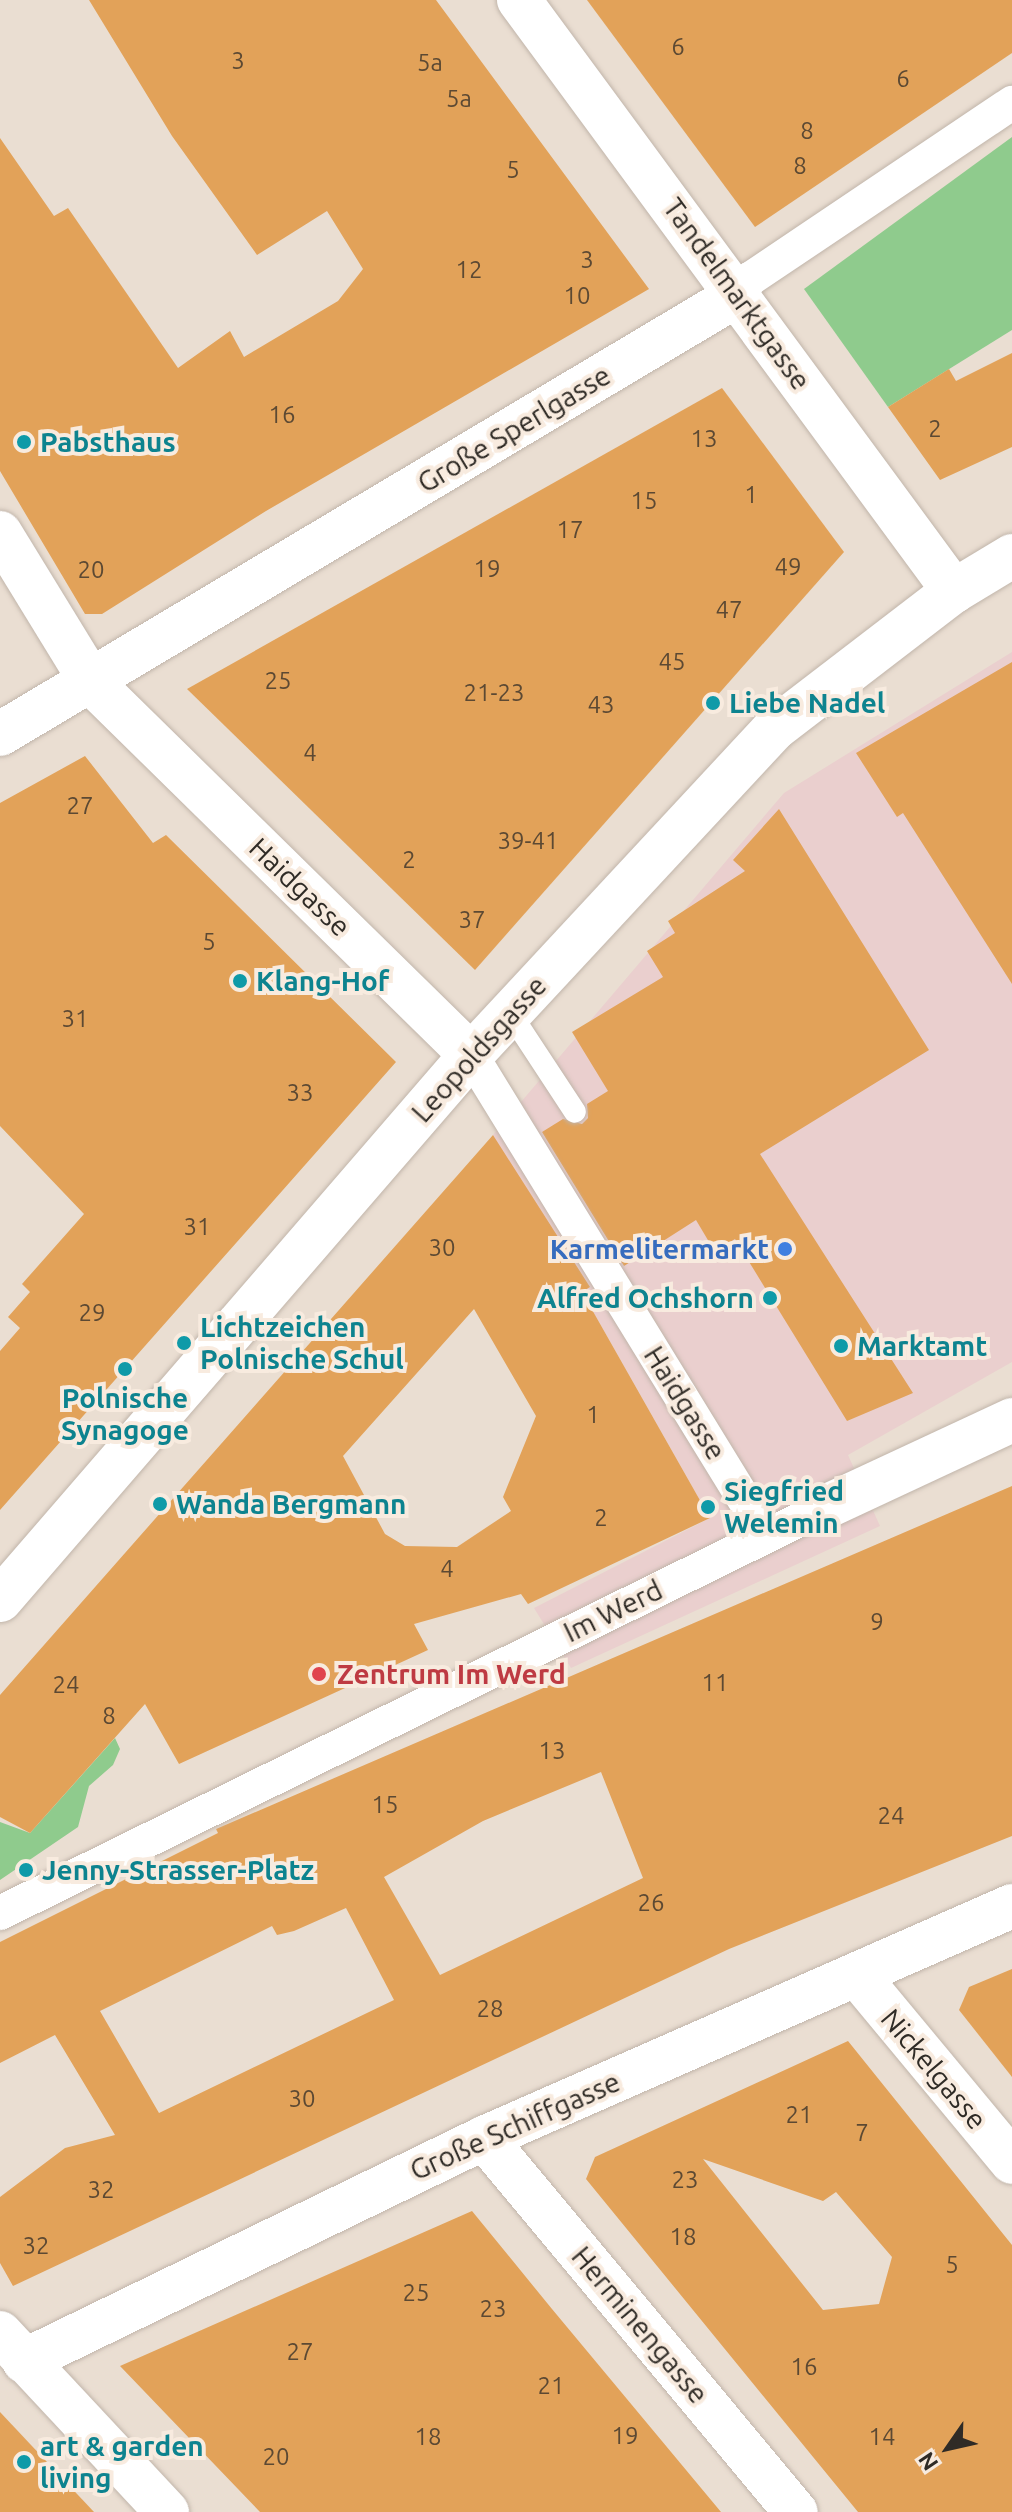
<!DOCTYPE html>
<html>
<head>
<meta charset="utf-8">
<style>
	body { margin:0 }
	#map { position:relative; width:1012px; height:2512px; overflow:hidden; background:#eaded2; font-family:Ubuntu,sans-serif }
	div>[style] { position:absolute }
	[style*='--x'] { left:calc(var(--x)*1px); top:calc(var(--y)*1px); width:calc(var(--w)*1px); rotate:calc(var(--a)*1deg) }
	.commercial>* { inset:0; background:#eacfce }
	.green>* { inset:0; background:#8fcb8d }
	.building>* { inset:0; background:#e2a259 }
	.roads { filter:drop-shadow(0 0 2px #c1b5aa) drop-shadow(0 0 2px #c1b5aa) }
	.service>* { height:22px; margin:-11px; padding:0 11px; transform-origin:11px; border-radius:11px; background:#fff }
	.pedestrian>* { height:34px; margin:-17px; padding:0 17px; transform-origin:17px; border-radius:17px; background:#fff }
	.minor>* { height:44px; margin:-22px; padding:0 22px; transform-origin:22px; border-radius:22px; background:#fff }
	.dots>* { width:22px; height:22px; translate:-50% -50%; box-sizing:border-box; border:4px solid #f8ebdf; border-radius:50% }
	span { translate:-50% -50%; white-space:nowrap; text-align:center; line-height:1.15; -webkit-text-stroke:8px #f8ebdf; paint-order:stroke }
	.number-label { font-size:24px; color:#5c4933 }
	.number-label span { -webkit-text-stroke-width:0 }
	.street-label { font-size:28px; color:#2f2b26 }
	.culture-label { font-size:28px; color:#0d838f; font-weight:700 }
	.left { translate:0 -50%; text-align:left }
	.right { translate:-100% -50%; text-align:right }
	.shop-label { font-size:28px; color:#366cbe; font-weight:700 }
	.health-label { font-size:28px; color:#be3a42; font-weight:700 }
	.north { position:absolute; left:908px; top:2408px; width:80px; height:80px; -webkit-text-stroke:6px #f8ebdf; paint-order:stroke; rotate:236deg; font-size:22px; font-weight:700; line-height:32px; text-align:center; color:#2f2b26 }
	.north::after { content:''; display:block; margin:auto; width:28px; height:36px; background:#2f2b26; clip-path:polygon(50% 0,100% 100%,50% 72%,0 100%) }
</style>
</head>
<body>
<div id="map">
	<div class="commercial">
		<i style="clip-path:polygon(1012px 652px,1012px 1362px,848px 1455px,880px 1526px,571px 1668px,534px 1608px,710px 1518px,493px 1135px,784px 793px)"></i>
	</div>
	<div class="green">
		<i style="clip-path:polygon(1012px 137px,1012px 330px,888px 407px,804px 289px)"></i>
		<i style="clip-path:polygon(115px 1738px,120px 1749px,113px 1765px,89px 1786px,78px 1827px,0 1880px,0 1822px,30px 1833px)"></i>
	</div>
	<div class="building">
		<i style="clip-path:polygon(89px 0,436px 0,649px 289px,266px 511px,102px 614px,85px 614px,0 471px,0 138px,54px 216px,68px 208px,178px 368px,230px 331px,244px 357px,338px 301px,363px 269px,327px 211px,257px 255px,172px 136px)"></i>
		<i style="clip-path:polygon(587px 0,1012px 0,1012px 53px,755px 227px)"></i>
		<i style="clip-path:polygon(1012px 353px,1012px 447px,940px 480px,888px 407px,949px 369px,956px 381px)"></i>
		<i style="clip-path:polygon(722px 388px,844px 552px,475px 970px,187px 689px)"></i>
		<i style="clip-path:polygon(1012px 662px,1012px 984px,903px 813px,897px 817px,856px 753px)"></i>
		<i style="clip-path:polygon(85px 756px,153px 843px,166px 835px,396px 1062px,0 1510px,0 1351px,20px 1328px,8px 1317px,30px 1292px,22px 1284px,84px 1214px,0 1126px,0 803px)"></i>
		<i style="clip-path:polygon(779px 809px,929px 1050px,760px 1154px,913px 1393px,847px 1421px,735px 1239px,715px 1252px,696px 1220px,624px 1266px,542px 1132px,563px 1119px,582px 1124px,588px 1118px,587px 1104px,608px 1091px,572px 1032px,663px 977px,647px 951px,675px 933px,668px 921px,745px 871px,733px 860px)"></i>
		<i style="clip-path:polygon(evenodd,493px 1135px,590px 1287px,582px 1292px,710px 1518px,528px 1604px,521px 1594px,414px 1624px,428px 1650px,179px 1764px,145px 1704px,30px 1833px,0 1817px,0 1695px,493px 1135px,474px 1309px,536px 1416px,503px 1497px,511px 1511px,457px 1547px,405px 1546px,385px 1534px,343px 1456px,474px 1309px)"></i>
		<i style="clip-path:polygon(evenodd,1012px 1486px,1012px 1836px,729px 1949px,13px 2286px,0 2263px,0 2197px,65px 2148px,115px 2135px,55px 2035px,0 2063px,0 1942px,218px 1833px,216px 1829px,1012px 1486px,601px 1772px,643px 1878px,440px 1975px,384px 1877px,483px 1821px,601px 1772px,1012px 1486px,346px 1908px,394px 2000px,159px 2113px,100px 2011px,272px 1926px,277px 1935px,294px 1931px,346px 1908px)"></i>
		<i style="clip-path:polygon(1012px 1969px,1012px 2077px,959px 2010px,969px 1987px)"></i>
		<i style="clip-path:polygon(evenodd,848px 2041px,1012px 2245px,1012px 2512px,858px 2512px,586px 2179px,595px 2157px,848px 2041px,703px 2159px,823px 2201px,836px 2192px,892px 2257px,879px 2304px,823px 2310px,703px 2159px)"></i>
		<i style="clip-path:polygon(472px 2211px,552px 2309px,721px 2512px,260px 2512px,120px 2366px)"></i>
		<i style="clip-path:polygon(0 2412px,94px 2512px,0 2512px)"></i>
	</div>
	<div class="roads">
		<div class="service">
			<i style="--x:510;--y:1013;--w:118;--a:56.7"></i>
		</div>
		<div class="pedestrian">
			<i style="--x:739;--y:294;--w:19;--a:-54"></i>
			<i style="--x:750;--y:279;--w:316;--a:-33.9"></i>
			<i style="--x:471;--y:1055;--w:563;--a:58.43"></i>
			<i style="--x:0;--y:1913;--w:927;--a:-26.18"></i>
		</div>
		<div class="minor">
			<i style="--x:519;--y:0;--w:734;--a:53.65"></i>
			<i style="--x:0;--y:533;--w:176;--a:58.5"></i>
			<i style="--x:92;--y:683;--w:531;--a:44.47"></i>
			<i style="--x:0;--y:734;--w:860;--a:-30.77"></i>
			<i style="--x:832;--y:1504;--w:199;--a:-25"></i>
			<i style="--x:0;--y:1600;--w:720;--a:-49.17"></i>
			<i style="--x:471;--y:1055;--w:445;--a:-47.1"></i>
			<i style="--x:774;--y:729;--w:227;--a:-37.5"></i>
			<i style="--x:954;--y:591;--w:68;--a:-31.1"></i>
			<i style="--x:857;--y:1975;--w:243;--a:50.3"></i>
			<i style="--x:484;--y:2138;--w:487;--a:50.2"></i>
			<i style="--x:0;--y:2333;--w:245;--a:47"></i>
			<i style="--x:24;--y:2361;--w:511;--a:-25.86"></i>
			<i style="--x:484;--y:2138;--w:577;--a:-23.72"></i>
		</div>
	</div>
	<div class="dots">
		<i style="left:24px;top:442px;background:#0f9aa8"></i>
		<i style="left:713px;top:703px;background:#0f9aa8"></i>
		<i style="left:240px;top:981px;background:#0f9aa8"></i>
		<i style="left:785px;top:1249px;background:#3f7fe0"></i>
		<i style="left:770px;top:1298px;background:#0f9aa8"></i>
		<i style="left:184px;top:1343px;background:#0f9aa8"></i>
		<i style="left:841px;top:1346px;background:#0f9aa8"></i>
		<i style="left:125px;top:1369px;background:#0f9aa8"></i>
		<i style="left:160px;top:1504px;background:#0f9aa8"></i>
		<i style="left:708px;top:1507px;background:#0f9aa8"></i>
		<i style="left:319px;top:1674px;background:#e0444e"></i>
		<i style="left:26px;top:1870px;background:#0f9aa8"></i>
		<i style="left:24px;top:2462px;background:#0f9aa8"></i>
	</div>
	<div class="number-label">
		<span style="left:678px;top:47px">6</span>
		<span style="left:238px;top:61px">3</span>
		<span style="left:430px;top:63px">5a</span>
		<span style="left:903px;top:79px">6</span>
		<span style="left:459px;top:99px">5a</span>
		<span style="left:807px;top:131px">8</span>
		<span style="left:800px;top:166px">8</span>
		<span style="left:513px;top:170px">5</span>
		<span style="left:587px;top:260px">3</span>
		<span style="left:469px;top:270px">12</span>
		<span style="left:577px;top:296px">10</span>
		<span style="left:282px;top:415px">16</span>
		<span style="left:935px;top:429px">2</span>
		<span style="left:704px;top:439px">13</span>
		<span style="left:751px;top:495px">1</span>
		<span style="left:644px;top:501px">15</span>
		<span style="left:570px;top:530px">17</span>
		<span style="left:788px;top:567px">49</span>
		<span style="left:487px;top:569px">19</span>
		<span style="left:91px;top:570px">20</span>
		<span style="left:729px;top:610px">47</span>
		<span style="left:672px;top:662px">45</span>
		<span style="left:278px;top:681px">25</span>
		<span style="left:494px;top:693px">21-23</span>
		<span style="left:601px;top:705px">43</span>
		<span style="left:310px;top:753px">4</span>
		<span style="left:80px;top:806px">27</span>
		<span style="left:528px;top:841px">39-41</span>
		<span style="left:409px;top:860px">2</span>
		<span style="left:472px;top:920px">37</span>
		<span style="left:209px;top:942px">5</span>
		<span style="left:75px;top:1019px">31</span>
		<span style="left:300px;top:1093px">33</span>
		<span style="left:197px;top:1227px">31</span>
		<span style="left:442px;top:1248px">30</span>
		<span style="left:92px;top:1313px">29</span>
		<span style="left:593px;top:1415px">1</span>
		<span style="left:601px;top:1518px">2</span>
		<span style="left:447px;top:1569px">4</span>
		<span style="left:877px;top:1622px">9</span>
		<span style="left:715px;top:1683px">11</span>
		<span style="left:66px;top:1685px">24</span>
		<span style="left:109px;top:1716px">8</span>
		<span style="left:552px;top:1751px">13</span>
		<span style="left:385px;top:1805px">15</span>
		<span style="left:891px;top:1816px">24</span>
		<span style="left:651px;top:1903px">26</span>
		<span style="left:490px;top:2009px">28</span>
		<span style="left:302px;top:2099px">30</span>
		<span style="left:799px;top:2115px">21</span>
		<span style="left:862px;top:2133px">7</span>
		<span style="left:685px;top:2180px">23</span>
		<span style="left:101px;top:2190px">32</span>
		<span style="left:683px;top:2237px">18</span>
		<span style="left:36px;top:2246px">32</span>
		<span style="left:952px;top:2265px">5</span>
		<span style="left:416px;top:2293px">25</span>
		<span style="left:493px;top:2309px">23</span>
		<span style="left:300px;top:2352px">27</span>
		<span style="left:804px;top:2367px">16</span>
		<span style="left:551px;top:2386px">21</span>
		<span style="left:625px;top:2436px">19</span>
		<span style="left:428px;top:2437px">18</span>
		<span style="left:882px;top:2437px">14</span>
		<span style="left:276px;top:2457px">20</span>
	</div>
	<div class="street-label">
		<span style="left:737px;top:294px;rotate:54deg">Tandelmarktgasse</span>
		<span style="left:514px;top:429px;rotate:-31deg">Große Sperlgasse</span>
		<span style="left:300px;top:887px;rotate:44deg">Haidgasse</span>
		<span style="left:479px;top:1049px;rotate:-48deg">Leopoldsgasse</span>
		<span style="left:685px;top:1403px;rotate:58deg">Haidgasse</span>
		<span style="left:613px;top:1611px;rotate:-26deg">Im Werd</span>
		<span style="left:934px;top:2069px;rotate:50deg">Nickelgasse</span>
		<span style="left:515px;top:2126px;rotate:-24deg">Große Schiffgasse</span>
		<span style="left:640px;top:2325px;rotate:50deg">Herminengasse</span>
	</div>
	<div class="culture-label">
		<span class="left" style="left:40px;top:442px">Pabsthaus</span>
		<span class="left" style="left:729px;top:703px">Liebe Nadel</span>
		<span class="left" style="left:256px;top:981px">Klang-Hof</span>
		<span class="right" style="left:754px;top:1298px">Alfred Ochshorn</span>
		<span class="left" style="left:200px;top:1343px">Lichtzeichen<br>Polnische Schul</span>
		<span class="left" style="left:857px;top:1346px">Marktamt</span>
		<span style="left:125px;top:1414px">Polnische<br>Synagoge</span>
		<span class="left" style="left:724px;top:1507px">Siegfried<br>Welemin</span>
		<span class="left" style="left:176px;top:1504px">Wanda Bergmann</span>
		<span class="left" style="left:42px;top:1870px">Jenny-Strasser-Platz</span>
		<span class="left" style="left:40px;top:2462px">art &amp; garden<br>living</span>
	</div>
	<div class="shop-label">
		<span class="right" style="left:769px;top:1249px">Karmelitermarkt</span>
	</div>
	<div class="health-label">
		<span class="left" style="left:337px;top:1674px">Zentrum Im Werd</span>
	</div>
	<div class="north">N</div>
</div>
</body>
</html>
